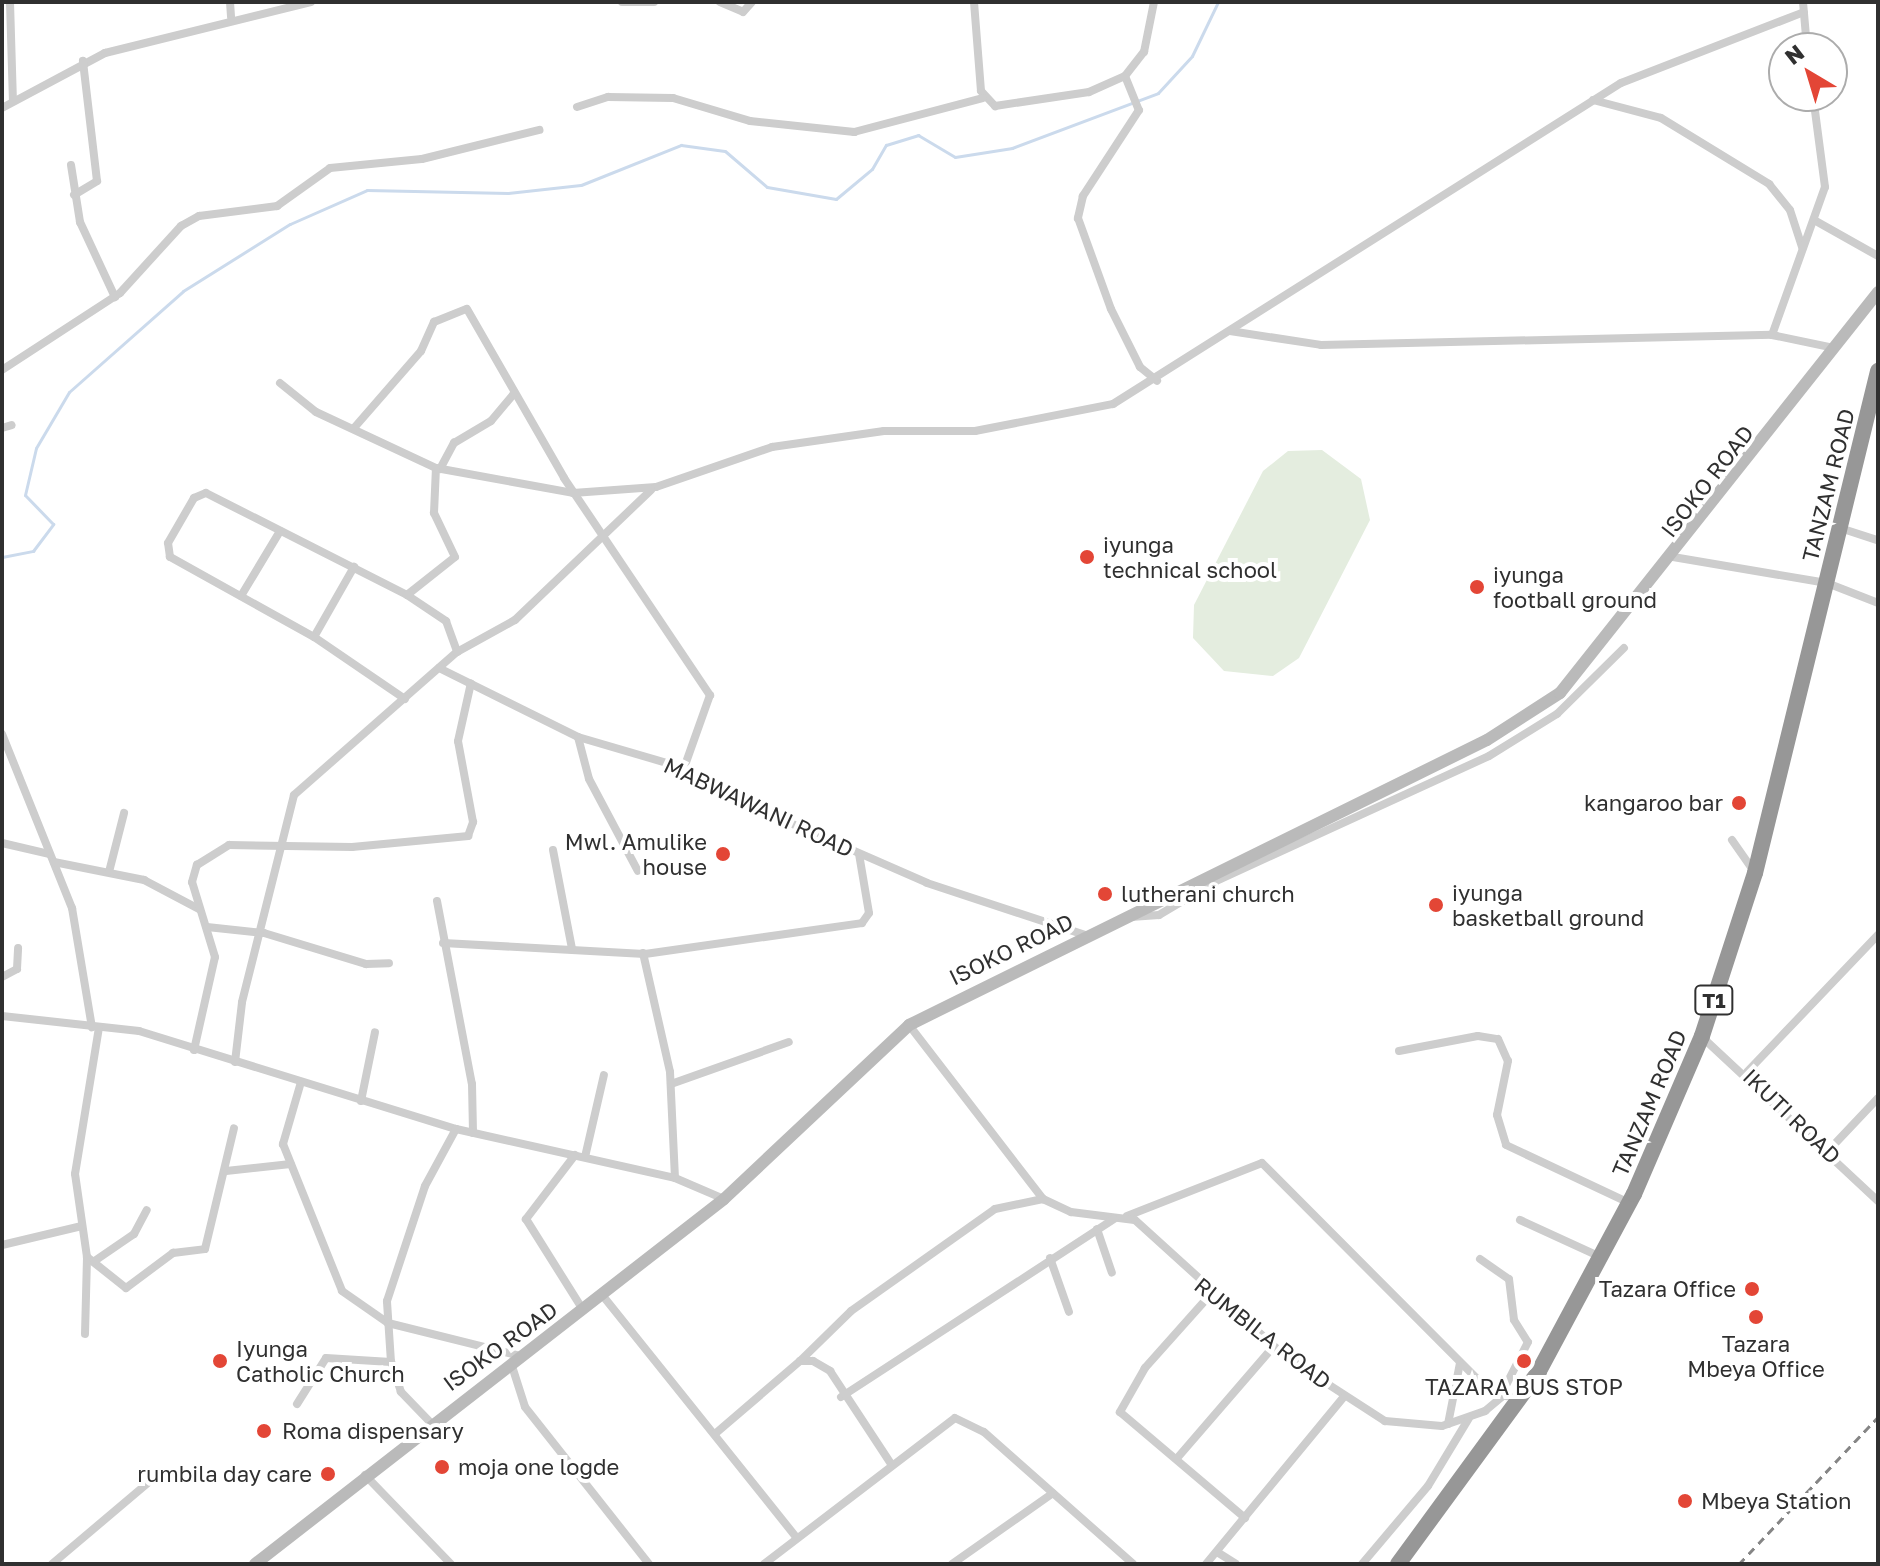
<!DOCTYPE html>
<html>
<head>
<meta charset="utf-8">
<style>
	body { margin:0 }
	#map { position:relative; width:1880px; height:1566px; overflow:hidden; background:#fff; font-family:"Golos Text",sans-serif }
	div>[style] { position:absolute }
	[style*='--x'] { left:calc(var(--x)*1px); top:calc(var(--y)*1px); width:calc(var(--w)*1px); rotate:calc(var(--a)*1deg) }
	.green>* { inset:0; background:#e4eddf }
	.stream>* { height:3px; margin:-1.5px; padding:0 1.5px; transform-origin:1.5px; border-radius:1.5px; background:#cbdaec }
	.street>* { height:8px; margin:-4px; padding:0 4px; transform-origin:4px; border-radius:4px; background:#cdcdcd }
	.secondary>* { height:12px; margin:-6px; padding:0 6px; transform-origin:6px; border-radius:6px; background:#bababa }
	.highway>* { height:16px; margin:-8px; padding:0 8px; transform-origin:8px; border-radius:8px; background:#979797 }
	.rail>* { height:3px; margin-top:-1.5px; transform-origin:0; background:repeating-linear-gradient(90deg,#858585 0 8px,transparent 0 14px) }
	.dots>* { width:22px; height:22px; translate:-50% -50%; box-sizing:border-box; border:4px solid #fff; border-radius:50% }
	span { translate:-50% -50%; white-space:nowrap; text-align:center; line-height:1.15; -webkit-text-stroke:8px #fff; paint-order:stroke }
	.shield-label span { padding:2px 6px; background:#fff; border:2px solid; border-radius:6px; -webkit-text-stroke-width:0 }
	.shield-label { font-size:20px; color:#303030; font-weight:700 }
	.street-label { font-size:22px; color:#303030 }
	.poi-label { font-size:22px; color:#303030 }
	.left { translate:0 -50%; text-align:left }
	.right { translate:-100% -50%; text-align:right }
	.frame { position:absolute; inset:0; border:4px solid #303030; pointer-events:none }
	.north { position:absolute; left:1768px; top:32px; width:80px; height:80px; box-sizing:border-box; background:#fff; border:2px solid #acacac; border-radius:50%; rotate:322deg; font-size:22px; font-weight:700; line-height:32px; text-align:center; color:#303030 }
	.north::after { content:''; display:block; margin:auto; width:28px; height:36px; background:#e34636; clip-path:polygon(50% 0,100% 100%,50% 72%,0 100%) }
</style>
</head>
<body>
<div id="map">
	<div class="green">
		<i style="clip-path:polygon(1322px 450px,1361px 479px,1370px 520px,1299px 658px,1273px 676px,1224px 671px,1193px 638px,1194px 605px,1263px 471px,1288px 451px)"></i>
	</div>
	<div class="stream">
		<i style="--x:2;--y:557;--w:32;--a:-11"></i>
		<i style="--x:33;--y:551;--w:34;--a:-53"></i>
		<i style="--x:53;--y:524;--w:40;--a:-134"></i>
		<i style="--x:25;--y:495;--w:48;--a:-76.8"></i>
		<i style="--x:36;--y:448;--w:65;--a:-59.5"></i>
		<i style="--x:69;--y:392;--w:152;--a:-41.5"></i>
		<i style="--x:183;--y:291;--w:126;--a:-32.1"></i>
		<i style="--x:290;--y:224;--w:84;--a:-23.8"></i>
		<i style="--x:367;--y:190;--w:141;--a:1.2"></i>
		<i style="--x:508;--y:193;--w:73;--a:-6.3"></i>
		<i style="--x:581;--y:185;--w:108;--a:-21.8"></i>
		<i style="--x:681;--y:145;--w:44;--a:7.8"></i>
		<i style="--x:725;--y:151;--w:55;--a:40.6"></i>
		<i style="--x:767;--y:187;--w:70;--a:9.9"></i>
		<i style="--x:836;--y:199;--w:47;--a:-39.8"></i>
		<i style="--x:872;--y:169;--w:28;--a:-60"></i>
		<i style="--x:886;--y:145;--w:34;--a:-17"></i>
		<i style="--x:918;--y:135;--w:43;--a:30.7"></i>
		<i style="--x:955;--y:157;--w:58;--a:-9"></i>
		<i style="--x:1012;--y:148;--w:156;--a:-20.6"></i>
		<i style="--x:1158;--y:93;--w:50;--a:-47.4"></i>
		<i style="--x:1192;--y:56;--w:60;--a:-64.3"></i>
		<i style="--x:2;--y:597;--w:2;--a:90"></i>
	</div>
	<div class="street">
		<i style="--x:10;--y:2;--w:99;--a:88.3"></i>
		<i style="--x:230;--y:2;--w:15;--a:86"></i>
		<i style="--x:622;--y:2;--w:32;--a:0"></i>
		<i style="--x:720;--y:2;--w:25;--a:23"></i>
		<i style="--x:743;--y:12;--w:13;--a:-48"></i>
		<i style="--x:974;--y:2;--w:89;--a:85.5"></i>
		<i style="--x:981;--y:91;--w:21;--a:47"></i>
		<i style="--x:995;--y:106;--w:95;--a:-8.5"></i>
		<i style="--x:1089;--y:92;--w:39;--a:-24"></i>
		<i style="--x:1125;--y:76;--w:31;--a:-52"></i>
		<i style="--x:1144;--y:52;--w:51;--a:-78.7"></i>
		<i style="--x:1803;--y:2;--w:46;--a:85"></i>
		<i style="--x:1125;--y:76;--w:37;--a:68"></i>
		<i style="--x:1139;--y:110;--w:103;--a:123.1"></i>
		<i style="--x:1083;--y:196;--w:23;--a:103"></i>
		<i style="--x:1078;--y:218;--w:97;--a:70.1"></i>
		<i style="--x:1111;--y:309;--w:65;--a:63.4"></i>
		<i style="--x:1140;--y:367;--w:22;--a:39"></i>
		<i style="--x:1593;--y:100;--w:70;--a:14.8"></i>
		<i style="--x:1661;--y:118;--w:127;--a:31.4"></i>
		<i style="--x:1769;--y:184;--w:33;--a:51"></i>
		<i style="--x:1790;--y:210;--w:40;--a:72"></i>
		<i style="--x:577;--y:107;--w:33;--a:-18"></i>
		<i style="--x:608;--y:97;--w:65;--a:0.9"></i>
		<i style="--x:673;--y:98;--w:80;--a:16.6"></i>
		<i style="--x:750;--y:121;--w:105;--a:6"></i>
		<i style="--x:854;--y:132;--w:133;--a:-14.8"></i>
		<i style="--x:2;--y:108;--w:117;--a:-28.1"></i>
		<i style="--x:105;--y:53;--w:212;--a:-13.9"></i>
		<i style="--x:71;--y:165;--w:58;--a:81"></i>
		<i style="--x:80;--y:222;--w:83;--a:65"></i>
		<i style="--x:74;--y:195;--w:27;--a:-31"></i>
		<i style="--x:97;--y:181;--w:121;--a:-96.7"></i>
		<i style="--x:1814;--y:220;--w:73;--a:29.4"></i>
		<i style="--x:1230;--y:331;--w:92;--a:8.7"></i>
		<i style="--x:1321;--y:345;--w:451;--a:-1.3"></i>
		<i style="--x:1772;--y:335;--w:63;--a:11.8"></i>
		<i style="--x:1772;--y:335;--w:157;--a:-70.3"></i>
		<i style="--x:1825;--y:187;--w:92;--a:-97.5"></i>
		<i style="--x:2;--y:370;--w:141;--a:-33.1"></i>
		<i style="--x:120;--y:293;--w:91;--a:-47.7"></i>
		<i style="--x:181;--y:226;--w:21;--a:-29"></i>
		<i style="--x:199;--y:216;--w:79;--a:-7.3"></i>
		<i style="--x:277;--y:206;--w:65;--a:-35.6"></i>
		<i style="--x:330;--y:168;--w:92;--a:-5.6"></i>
		<i style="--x:422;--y:159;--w:121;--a:-13.9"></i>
		<i style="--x:280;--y:383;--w:46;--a:38.9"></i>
		<i style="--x:316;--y:412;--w:132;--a:25"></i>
		<i style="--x:436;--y:468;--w:139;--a:10.3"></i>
		<i style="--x:573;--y:493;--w:83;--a:-4.1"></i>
		<i style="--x:656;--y:487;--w:123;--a:-19"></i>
		<i style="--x:772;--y:447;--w:113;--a:-8.1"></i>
		<i style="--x:884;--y:431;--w:91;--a:0"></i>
		<i style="--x:975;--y:431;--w:141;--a:-11.1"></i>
		<i style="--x:1113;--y:404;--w:601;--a:-32.29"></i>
		<i style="--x:1621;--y:83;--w:196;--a:-21.2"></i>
		<i style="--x:2;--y:428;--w:10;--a:-17"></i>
		<i style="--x:354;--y:428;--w:102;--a:-49"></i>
		<i style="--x:421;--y:351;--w:32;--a:-66"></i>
		<i style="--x:434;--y:322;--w:35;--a:-22"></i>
		<i style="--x:467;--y:309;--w:195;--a:60.1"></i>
		<i style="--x:564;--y:478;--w:262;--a:56.1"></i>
		<i style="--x:710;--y:695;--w:81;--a:109.6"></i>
		<i style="--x:440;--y:469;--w:30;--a:-62"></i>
		<i style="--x:454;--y:443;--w:43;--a:-30.7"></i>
		<i style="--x:491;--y:421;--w:35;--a:-50"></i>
		<i style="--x:1840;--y:528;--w:40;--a:18"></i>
		<i style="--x:1673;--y:557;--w:156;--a:9.6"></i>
		<i style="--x:1827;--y:583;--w:55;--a:21.4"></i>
		<i style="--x:407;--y:595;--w:61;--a:-38.4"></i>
		<i style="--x:455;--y:557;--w:49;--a:-115.5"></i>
		<i style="--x:434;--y:513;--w:45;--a:-87.5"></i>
		<i style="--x:241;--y:596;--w:76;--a:-59"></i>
		<i style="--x:314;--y:637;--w:81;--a:-60.3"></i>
		<i style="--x:439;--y:668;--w:155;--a:26.4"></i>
		<i style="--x:578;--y:737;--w:100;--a:16.3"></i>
		<i style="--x:674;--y:765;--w:26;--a:39"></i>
		<i style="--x:694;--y:781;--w:254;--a:23.6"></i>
		<i style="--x:927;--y:883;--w:166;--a:18.2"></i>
		<i style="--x:405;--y:699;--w:110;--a:-145.7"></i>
		<i style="--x:314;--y:637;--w:165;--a:-150.9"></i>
		<i style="--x:170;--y:557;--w:14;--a:-98"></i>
		<i style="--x:168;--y:543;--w:52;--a:-60"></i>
		<i style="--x:194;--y:498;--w:13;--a:-23"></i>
		<i style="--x:206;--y:493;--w:225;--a:26.9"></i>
		<i style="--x:407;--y:595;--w:47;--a:33.7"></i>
		<i style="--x:446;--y:621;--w:33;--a:70"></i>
		<i style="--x:2;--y:734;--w:188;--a:68.1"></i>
		<i style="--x:72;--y:908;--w:121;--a:80.5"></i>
		<i style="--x:578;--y:737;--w:43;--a:75.3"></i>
		<i style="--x:589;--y:779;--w:104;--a:62"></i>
		<i style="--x:1732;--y:840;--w:40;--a:55.1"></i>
		<i style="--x:2;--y:843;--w:48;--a:13.2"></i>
		<i style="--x:553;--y:850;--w:101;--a:79.1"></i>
		<i style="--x:54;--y:862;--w:92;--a:11.3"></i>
		<i style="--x:144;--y:880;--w:62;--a:27.8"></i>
		<i style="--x:109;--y:872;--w:61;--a:-75.7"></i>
		<i style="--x:437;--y:901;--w:186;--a:79.2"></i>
		<i style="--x:472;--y:1084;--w:49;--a:88.8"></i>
		<i style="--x:1131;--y:917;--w:28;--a:-4"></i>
		<i style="--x:1159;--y:915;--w:66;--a:-30.8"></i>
		<i style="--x:1216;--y:881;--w:300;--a:-24.6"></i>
		<i style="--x:1489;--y:756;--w:80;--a:-31.7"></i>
		<i style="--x:1557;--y:714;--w:94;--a:-44.6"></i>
		<i style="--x:207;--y:927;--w:57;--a:6"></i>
		<i style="--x:264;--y:933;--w:107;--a:16.9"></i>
		<i style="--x:366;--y:964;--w:23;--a:-2"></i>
		<i style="--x:443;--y:943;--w:202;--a:3.1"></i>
		<i style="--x:645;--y:954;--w:219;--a:-8.1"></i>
		<i style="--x:862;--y:923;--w:12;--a:-55"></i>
		<i style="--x:869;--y:913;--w:60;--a:-99.6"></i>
		<i style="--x:643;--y:953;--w:122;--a:77.2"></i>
		<i style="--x:670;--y:1072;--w:106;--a:87.3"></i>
		<i style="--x:2;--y:977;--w:17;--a:-28"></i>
		<i style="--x:17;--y:969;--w:21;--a:-87"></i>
		<i style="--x:2;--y:1016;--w:138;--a:6.2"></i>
		<i style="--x:139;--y:1031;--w:332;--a:17.2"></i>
		<i style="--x:456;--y:1129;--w:224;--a:12.6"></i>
		<i style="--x:675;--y:1178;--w:53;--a:23.2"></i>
		<i style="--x:909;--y:1025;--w:220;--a:52.4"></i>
		<i style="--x:1702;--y:1037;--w:241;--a:43"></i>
		<i style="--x:194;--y:1050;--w:95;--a:-77.3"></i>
		<i style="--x:215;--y:957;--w:78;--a:-107"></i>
		<i style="--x:192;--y:882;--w:18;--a:-74"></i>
		<i style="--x:197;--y:865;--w:38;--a:-32"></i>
		<i style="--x:229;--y:845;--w:123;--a:0.9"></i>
		<i style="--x:352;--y:847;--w:117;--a:-5.4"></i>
		<i style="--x:468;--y:836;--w:15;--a:-70"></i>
		<i style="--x:473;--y:822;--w:82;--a:-100.5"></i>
		<i style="--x:458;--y:741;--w:59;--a:-77.4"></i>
		<i style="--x:1399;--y:1051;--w:80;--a:-10.8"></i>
		<i style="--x:1478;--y:1036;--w:20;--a:9"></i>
		<i style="--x:1498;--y:1039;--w:24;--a:66"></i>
		<i style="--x:1508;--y:1061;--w:55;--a:101.5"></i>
		<i style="--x:1497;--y:1115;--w:31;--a:73"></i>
		<i style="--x:1506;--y:1145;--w:136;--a:25.2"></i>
		<i style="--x:235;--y:1062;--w:60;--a:-83.3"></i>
		<i style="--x:242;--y:1002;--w:213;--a:-75.9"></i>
		<i style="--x:294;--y:795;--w:217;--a:-41.3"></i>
		<i style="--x:457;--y:652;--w:66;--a:-28.9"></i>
		<i style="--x:515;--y:620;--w:188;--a:-43.7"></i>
		<i style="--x:1747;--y:1072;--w:190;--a:-46.3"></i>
		<i style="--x:301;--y:1082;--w:65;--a:106.2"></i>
		<i style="--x:283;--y:1144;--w:158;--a:68.1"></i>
		<i style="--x:342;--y:1291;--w:56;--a:34.8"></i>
		<i style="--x:388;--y:1323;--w:136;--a:14"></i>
		<i style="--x:671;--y:1084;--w:125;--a:-19.6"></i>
		<i style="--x:361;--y:1101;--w:70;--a:-78.5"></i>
		<i style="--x:1828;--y:1151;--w:73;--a:-46.7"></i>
		<i style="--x:575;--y:1155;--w:81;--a:127.4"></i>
		<i style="--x:526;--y:1219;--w:107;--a:57.9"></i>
		<i style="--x:585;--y:1157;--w:84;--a:-77"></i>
		<i style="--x:226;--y:1171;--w:65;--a:-6.1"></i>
		<i style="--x:1127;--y:1216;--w:145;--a:-21.4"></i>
		<i style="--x:1262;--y:1163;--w:308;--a:45.1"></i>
		<i style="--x:1479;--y:1381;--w:31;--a:29"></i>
		<i style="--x:1520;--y:1220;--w:89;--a:24.6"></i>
		<i style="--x:1097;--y:1229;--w:46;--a:71.2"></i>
		<i style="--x:2;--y:1245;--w:82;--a:-13.4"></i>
		<i style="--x:87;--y:1257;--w:50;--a:38.5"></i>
		<i style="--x:126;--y:1288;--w:59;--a:-36.7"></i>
		<i style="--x:173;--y:1253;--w:32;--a:-7"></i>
		<i style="--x:205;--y:1249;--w:124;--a:-76.5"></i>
		<i style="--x:1050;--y:1258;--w:57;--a:70.6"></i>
		<i style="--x:1480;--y:1259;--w:35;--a:35"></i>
		<i style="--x:1509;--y:1279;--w:41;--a:83"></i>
		<i style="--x:1514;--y:1320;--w:26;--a:58"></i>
		<i style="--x:1528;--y:1342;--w:59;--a:117"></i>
		<i style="--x:96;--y:1260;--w:46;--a:-34.4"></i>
		<i style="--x:134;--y:1234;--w:27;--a:-62"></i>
		<i style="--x:1210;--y:1295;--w:98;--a:131.7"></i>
		<i style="--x:1145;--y:1368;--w:51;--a:119.6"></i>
		<i style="--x:1120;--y:1412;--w:164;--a:40.3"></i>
		<i style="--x:603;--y:1296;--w:310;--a:51.3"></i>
		<i style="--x:85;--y:1334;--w:77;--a:-88.5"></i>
		<i style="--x:87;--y:1257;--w:84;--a:-98.2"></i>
		<i style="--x:75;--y:1174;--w:149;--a:-80.7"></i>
		<i style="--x:800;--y:1361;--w:71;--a:-44.4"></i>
		<i style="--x:851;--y:1311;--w:176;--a:-35.3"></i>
		<i style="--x:995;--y:1209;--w:49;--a:-11.8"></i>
		<i style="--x:1043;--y:1199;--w:31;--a:25"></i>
		<i style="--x:1071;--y:1212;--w:64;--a:7.1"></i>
		<i style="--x:1135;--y:1220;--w:204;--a:42.2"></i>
		<i style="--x:1286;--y:1357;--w:118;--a:32.9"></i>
		<i style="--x:1385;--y:1421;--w:57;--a:5"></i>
		<i style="--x:1442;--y:1426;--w:46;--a:-19.2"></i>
		<i style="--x:1485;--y:1411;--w:23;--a:-40"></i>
		<i style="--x:511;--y:1363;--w:46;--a:72.3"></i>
		<i style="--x:525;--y:1407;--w:200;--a:51.7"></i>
		<i style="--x:841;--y:1397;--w:326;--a:-33.1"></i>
		<i style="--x:297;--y:1404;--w:54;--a:-57.8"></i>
		<i style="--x:326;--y:1358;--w:65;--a:3.5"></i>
		<i style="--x:430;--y:1422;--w:42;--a:-134"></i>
		<i style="--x:401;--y:1392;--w:32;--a:-108"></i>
		<i style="--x:391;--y:1362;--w:61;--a:-93.8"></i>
		<i style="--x:387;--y:1301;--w:121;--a:-71.7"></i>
		<i style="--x:425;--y:1186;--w:65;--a:-61.5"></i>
		<i style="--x:1448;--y:1424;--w:62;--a:-78.9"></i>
		<i style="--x:716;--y:1433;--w:111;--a:-40.6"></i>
		<i style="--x:800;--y:1361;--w:13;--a:0"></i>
		<i style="--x:813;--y:1361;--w:20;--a:30"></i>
		<i style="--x:830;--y:1371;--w:111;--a:56.7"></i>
		<i style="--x:1179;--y:1456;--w:145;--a:-49.2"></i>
		<i style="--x:365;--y:1475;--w:124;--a:46"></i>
		<i style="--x:1217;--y:1552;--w:22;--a:32"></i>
		<i style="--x:52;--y:1564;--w:144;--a:-40.2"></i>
		<i style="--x:764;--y:1564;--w:240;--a:-37.4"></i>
		<i style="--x:955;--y:1418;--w:32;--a:26"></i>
		<i style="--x:984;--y:1432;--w:199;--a:41.5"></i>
		<i style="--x:952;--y:1564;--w:123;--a:-35.1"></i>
		<i style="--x:1206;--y:1564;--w:215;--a:-50.5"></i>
		<i style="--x:1362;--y:1564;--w:102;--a:-49.8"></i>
		<i style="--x:1428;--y:1486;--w:79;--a:-58.9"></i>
	</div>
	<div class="secondary">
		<i style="--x:255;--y:1564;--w:594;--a:-37.89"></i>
		<i style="--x:724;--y:1199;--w:254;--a:-43.2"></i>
		<i style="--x:909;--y:1025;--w:644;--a:-26.25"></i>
		<i style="--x:1487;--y:740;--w:87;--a:-32.8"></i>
		<i style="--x:1560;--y:693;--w:512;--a:-51.58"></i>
	</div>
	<div class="highway">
		<i style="--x:1398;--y:1564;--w:239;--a:-53.8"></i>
		<i style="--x:1539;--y:1371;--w:201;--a:-61.8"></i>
		<i style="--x:1634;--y:1194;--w:172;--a:-66.7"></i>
		<i style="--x:1702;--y:1036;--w:171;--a:-72"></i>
		<i style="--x:1755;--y:873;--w:517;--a:-76.23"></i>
	</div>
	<div class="rail">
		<i style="--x:1739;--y:1564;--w:202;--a:-46.6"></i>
	</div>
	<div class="dots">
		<i style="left:1087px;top:557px;background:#e34636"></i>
		<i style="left:1477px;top:587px;background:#e34636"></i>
		<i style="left:1739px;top:803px;background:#e34636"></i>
		<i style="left:723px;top:854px;background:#e34636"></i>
		<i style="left:1105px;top:894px;background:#e34636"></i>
		<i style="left:1436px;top:905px;background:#e34636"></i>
		<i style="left:1752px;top:1289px;background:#e34636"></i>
		<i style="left:1756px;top:1317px;background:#e34636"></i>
		<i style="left:220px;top:1361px;background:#e34636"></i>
		<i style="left:1524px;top:1361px;background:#e34636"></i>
		<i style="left:264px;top:1431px;background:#e34636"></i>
		<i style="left:442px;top:1467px;background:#e34636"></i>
		<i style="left:328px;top:1474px;background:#e34636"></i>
		<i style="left:1685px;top:1501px;background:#e34636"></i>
	</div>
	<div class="shield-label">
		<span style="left:1714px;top:1000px">T1</span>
	</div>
	<div class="street-label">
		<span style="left:1707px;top:481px;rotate:-52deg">ISOKO ROAD</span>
		<span style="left:1828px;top:485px;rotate:-76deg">TANZAM ROAD</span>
		<span style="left:759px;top:807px;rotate:25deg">MABWAWANI ROAD</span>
		<span style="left:1011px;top:949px;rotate:-26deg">ISOKO ROAD</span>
		<span style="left:1649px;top:1103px;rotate:-67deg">TANZAM ROAD</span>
		<span style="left:1792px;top:1116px;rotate:44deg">IKUTI ROAD</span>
		<span style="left:1263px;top:1333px;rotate:38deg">RUMBILA ROAD</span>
		<span style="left:500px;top:1346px;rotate:-36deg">ISOKO ROAD</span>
	</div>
	<div class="poi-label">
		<span class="left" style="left:1103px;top:557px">iyunga<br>technical school</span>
		<span class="left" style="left:1493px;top:587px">iyunga<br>football ground</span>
		<span class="right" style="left:1723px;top:803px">kangaroo bar</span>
		<span class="right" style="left:707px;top:854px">Mwl. Amulike<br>house</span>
		<span class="left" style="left:1452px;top:905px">iyunga<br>basketball ground</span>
		<span class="left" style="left:1121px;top:894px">lutherani church</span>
		<span class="right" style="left:1736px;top:1289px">Tazara Office</span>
		<span style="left:1756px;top:1356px">Tazara<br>Mbeya Office</span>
		<span class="left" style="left:236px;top:1361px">Iyunga<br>Catholic Church</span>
		<span style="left:1524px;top:1387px">TAZARA BUS STOP</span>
		<span class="left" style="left:282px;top:1431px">Roma dispensary</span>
		<span class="left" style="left:458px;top:1467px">moja one logde</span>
		<span class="right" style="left:312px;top:1474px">rumbila day care</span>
		<span class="left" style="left:1701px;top:1501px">Mbeya Station</span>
	</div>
	<div class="frame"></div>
	<div class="north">N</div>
</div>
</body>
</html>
